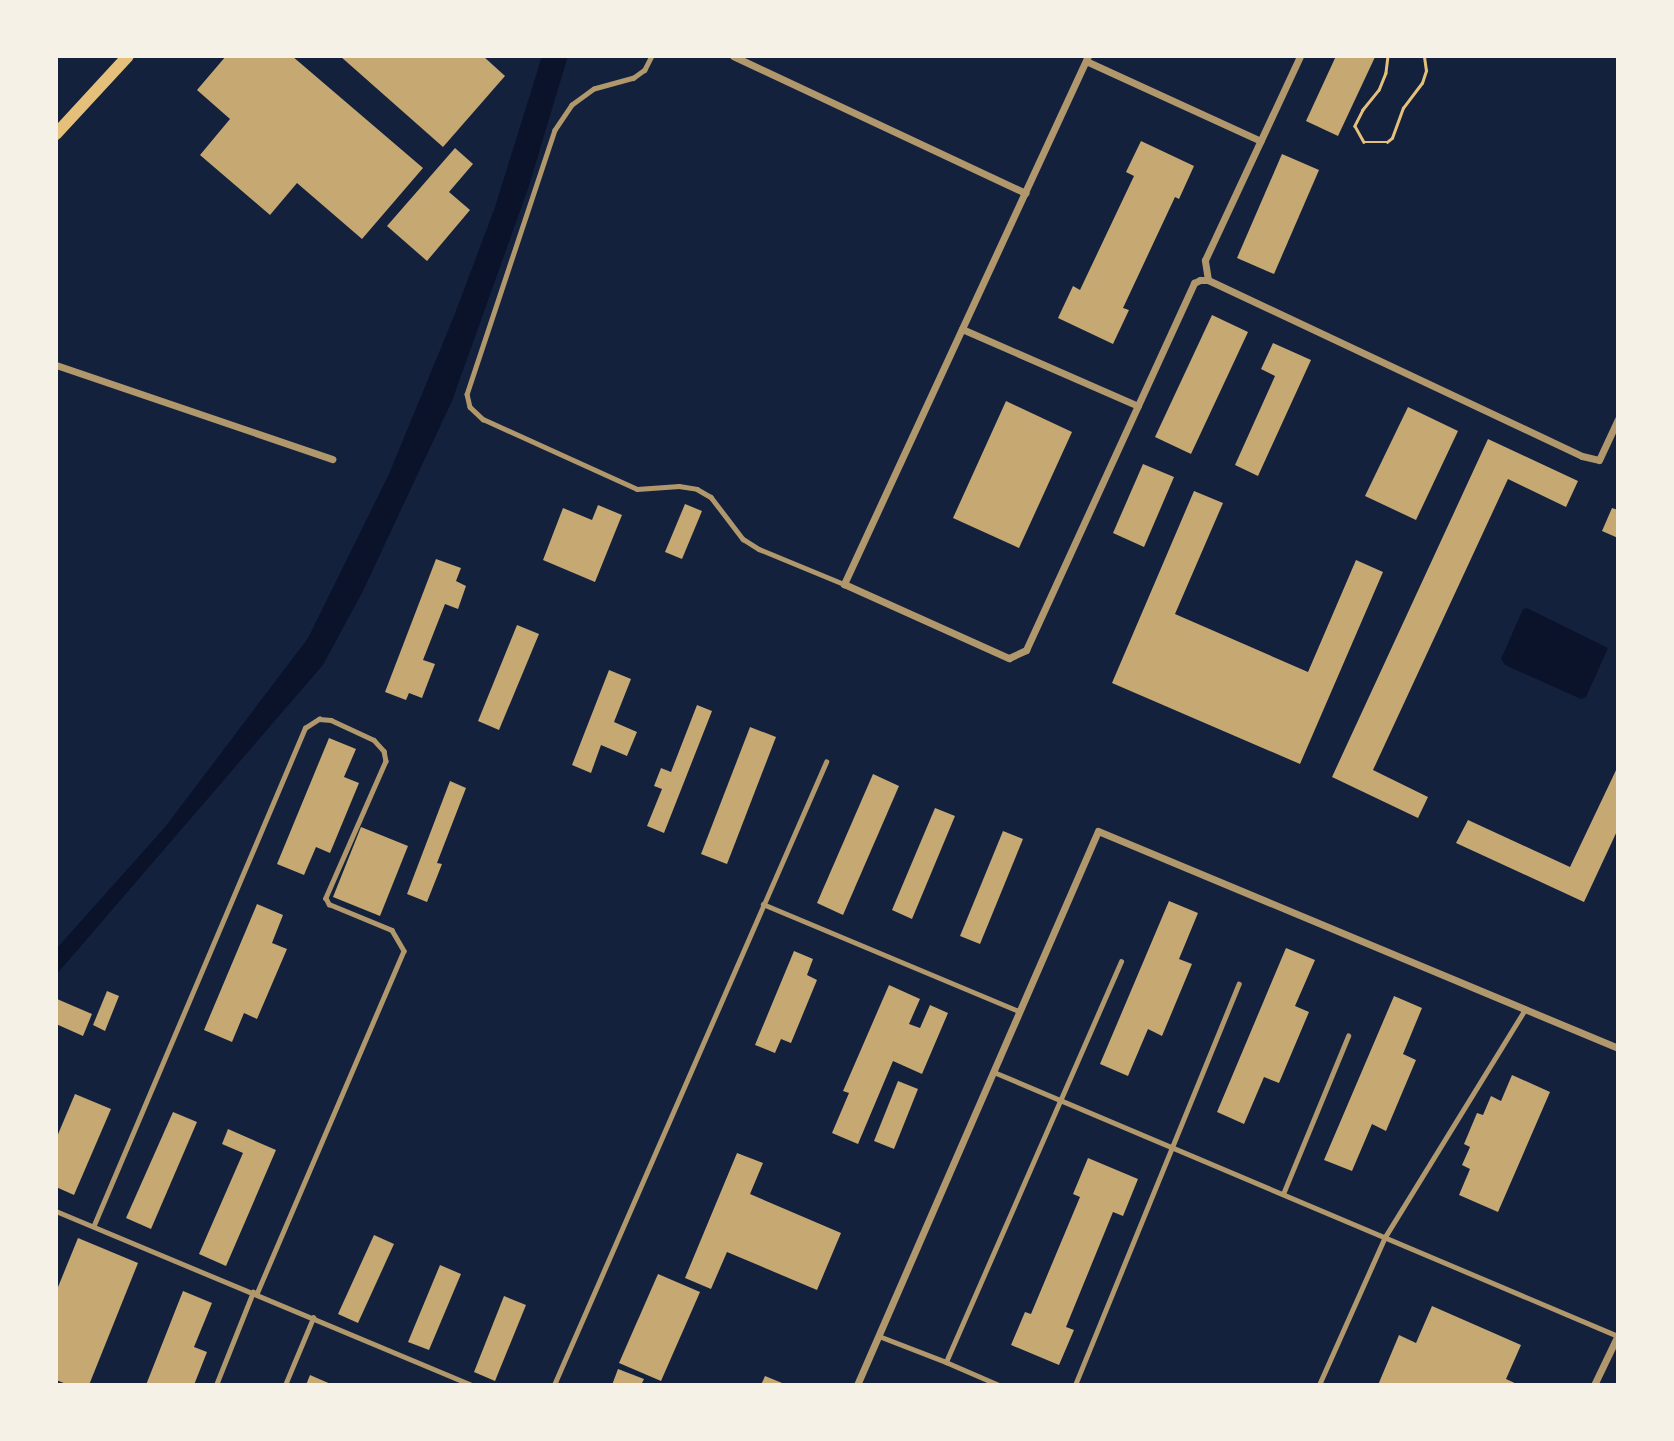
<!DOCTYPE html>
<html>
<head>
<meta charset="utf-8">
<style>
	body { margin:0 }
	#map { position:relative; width:1674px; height:1441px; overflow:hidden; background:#14213d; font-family:Cabin,sans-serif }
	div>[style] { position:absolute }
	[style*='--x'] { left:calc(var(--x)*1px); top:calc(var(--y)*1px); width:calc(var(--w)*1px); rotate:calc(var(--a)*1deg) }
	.water>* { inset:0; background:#0b132b }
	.building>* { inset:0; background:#c6a872 }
	.path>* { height:2.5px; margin:-1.25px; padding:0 1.25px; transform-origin:1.25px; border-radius:1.25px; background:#e5c07b }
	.service>* { height:4.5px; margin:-2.25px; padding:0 2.25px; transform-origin:2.25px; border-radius:2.25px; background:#b1986c }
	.minor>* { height:7px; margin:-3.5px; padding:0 3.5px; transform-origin:3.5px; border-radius:3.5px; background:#b1986c }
	.secondary>* { height:12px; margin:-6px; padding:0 6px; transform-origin:6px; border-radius:6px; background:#e5c07b }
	span { translate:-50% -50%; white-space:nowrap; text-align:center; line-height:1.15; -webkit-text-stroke:5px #f6f1e7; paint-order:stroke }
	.frame { position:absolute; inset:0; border:58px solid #f6f1e7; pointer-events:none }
</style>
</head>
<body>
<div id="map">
	<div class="water">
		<i style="clip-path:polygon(542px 56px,568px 56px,528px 189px,452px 401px,363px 591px,323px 665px,56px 975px,56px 949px,165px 827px,308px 638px,389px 474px,454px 316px,495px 207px)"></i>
		<i style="clip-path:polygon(1527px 608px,1608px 648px,1586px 697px,1581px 699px,1505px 665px,1501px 659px,1523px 609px)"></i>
	</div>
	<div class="building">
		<i style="clip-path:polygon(226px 56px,292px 56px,423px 168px,362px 239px,297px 183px,270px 215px,200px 155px,230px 119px,197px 90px)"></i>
		<i style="clip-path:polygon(340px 56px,483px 56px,505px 76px,443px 147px)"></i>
		<i style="clip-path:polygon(1336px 56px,1375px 57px,1338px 136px,1306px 121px)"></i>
		<i style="clip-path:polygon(1141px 141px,1194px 166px,1179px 199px,1175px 197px,1123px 308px,1129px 310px,1113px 344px,1058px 318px,1073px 286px,1080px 290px,1134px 176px,1126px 172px)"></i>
		<i style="clip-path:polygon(455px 148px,473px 164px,449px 192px,470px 210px,427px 261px,387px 226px)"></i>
		<i style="clip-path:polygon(1282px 154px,1319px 170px,1274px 274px,1237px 258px)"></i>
		<i style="clip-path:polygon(1212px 315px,1248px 332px,1191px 454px,1155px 437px)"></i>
		<i style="clip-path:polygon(1273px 343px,1311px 360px,1258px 476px,1235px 465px,1275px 376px,1261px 369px)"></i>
		<i style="clip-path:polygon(1006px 401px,1072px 432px,1019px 548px,953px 518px)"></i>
		<i style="clip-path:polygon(1408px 407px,1458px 431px,1416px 520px,1365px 496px)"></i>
		<i style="clip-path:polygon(1488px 439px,1578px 481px,1566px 507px,1508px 479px,1373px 770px,1428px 797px,1418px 818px,1332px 777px)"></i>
		<i style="clip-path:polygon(1143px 464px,1174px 477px,1144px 547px,1113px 533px)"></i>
		<i style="clip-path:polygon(1194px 491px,1223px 503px,1175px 614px,1308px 672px,1356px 560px,1383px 572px,1300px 764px,1112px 683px)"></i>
		<i style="clip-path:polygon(685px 504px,702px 511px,682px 559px,665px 552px)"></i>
		<i style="clip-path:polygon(598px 505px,622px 515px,595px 582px,543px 560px,563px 508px,592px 520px)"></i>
		<i style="clip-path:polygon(1612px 508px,1618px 510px,1618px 538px,1602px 531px)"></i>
		<i style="clip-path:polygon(436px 559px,461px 568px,456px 581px,466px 586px,458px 609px,445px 604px,423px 660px,435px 664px,422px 698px,409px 693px,406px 700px,385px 692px)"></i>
		<i style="clip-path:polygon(517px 625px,539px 634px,499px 730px,478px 721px)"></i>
		<i style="clip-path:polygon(609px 670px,631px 679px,614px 722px,637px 732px,627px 756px,601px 745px,591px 773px,572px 765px)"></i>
		<i style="clip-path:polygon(697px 705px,712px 711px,664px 833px,647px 826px,662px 789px,654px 786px,661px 768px,671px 772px)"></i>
		<i style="clip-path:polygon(750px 727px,776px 737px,727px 864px,701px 854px)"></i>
		<i style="clip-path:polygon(329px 738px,356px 749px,344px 777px,359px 783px,330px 853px,316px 847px,304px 875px,277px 864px)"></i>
		<i style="clip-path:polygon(1618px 766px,1618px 829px,1584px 902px,1456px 843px,1468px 820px,1570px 867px)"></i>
		<i style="clip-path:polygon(873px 774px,899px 786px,843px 915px,817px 903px)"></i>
		<i style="clip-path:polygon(450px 781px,466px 788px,437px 863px,442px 864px,427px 902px,407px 894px)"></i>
		<i style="clip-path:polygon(935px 808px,955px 816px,912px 919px,892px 910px)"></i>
		<i style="clip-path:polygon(361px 827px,408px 846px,380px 916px,333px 897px)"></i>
		<i style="clip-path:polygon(1003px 831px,1023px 839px,980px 944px,960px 936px)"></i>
		<i style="clip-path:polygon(1169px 901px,1198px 913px,1179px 959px,1192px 964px,1162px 1036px,1148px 1029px,1128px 1076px,1100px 1064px)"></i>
		<i style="clip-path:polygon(257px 904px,283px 915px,272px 943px,287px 949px,257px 1019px,244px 1013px,232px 1042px,204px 1030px)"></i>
		<i style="clip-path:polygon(1286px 948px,1315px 960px,1295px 1006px,1309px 1012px,1279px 1083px,1264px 1077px,1244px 1124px,1217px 1112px)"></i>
		<i style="clip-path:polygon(794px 951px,813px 959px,807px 975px,817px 980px,791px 1043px,781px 1039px,775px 1053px,755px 1045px)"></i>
		<i style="clip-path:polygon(889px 985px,920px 999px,909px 1024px,920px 1028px,930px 1005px,948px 1013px,922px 1074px,893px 1061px,858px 1144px,832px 1133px,849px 1093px,843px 1091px)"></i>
		<i style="clip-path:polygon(107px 991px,119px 996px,105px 1031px,93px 1025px)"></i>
		<i style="clip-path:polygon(1394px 996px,1422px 1008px,1403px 1054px,1416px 1060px,1386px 1131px,1372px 1124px,1352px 1171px,1324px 1160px)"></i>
		<i style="clip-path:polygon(57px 999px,92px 1014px,83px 1036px,56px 1024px)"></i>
		<i style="clip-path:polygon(1512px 1075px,1550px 1092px,1498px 1212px,1459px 1195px,1470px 1169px,1462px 1165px,1470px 1147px,1464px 1144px,1477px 1113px,1483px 1115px,1491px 1096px,1501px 1101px)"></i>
		<i style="clip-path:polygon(898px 1081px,918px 1089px,894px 1149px,874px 1141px)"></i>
		<i style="clip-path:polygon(75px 1094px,111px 1109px,74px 1195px,56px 1187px,56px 1139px)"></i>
		<i style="clip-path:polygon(173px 1112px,197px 1122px,151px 1229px,126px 1218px)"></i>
		<i style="clip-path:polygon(228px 1129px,276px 1150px,226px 1266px,199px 1254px,243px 1153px,222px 1144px)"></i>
		<i style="clip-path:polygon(737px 1153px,763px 1163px,750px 1194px,841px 1233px,817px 1290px,727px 1252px,711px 1289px,685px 1278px)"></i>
		<i style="clip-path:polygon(1088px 1158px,1138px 1179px,1123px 1216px,1113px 1212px,1066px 1327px,1074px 1330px,1059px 1365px,1011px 1345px,1025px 1312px,1031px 1314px,1080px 1197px,1073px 1194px)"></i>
		<i style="clip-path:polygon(374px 1235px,394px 1244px,358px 1323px,338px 1314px)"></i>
		<i style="clip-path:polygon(78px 1238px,138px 1263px,89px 1385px,69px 1385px,56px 1380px,56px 1292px)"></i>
		<i style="clip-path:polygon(440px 1265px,461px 1274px,429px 1350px,408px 1342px)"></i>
		<i style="clip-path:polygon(658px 1274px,700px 1292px,661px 1381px,619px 1363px)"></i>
		<i style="clip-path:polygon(183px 1291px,212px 1303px,194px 1347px,207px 1352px,194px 1385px,146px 1385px)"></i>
		<i style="clip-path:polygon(504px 1296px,526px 1305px,495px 1381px,474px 1372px)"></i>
		<i style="clip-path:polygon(1432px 1306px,1521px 1345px,1506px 1379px,1519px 1385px,1378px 1385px,1399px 1335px,1416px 1343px)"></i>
		<i style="clip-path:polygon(618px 1369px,644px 1379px,641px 1385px,612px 1385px)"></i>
		<i style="clip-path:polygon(310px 1375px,333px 1385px,306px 1385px)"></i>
		<i style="clip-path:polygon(765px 1376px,787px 1385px,761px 1385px)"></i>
	</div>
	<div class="path">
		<i style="--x:1388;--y:56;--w:17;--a:97"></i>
		<i style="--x:1386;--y:73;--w:18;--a:112"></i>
		<i style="--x:1379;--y:90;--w:26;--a:129"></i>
		<i style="--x:1363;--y:110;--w:18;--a:117"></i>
		<i style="--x:1355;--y:126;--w:18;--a:61"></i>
		<i style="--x:1364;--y:142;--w:23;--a:0"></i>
		<i style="--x:1387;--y:142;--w:6;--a:-39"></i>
		<i style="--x:1392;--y:138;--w:32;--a:-70"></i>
		<i style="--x:1403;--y:108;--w:31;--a:-53"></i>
		<i style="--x:1422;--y:83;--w:13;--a:-72"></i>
		<i style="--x:1426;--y:71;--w:15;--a:-98"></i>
	</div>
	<div class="service">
		<i style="--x:652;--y:56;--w:16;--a:117"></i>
		<i style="--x:645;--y:70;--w:14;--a:144"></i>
		<i style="--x:634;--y:78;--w:41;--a:164.6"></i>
		<i style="--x:594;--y:89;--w:27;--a:144"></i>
		<i style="--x:572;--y:105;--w:30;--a:124"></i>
		<i style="--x:555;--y:130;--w:278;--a:108.4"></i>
		<i style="--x:467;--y:394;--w:13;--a:77"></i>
		<i style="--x:470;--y:407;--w:18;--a:43"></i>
		<i style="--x:483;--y:419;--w:169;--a:24.4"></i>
		<i style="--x:637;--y:489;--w:42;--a:-4.1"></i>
		<i style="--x:679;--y:486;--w:18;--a:9"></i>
		<i style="--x:697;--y:489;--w:16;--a:30"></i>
		<i style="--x:711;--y:497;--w:53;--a:52.7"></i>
		<i style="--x:743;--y:539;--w:19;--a:32"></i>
		<i style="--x:759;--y:549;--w:92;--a:22.4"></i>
		<i style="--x:763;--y:904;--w:277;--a:22.7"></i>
		<i style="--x:994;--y:1072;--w:678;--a:22.93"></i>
		<i style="--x:1283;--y:1194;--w:171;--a:-67.6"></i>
		<i style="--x:56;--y:1211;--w:451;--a:22.7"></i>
		<i style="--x:94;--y:1225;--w:540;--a:-67"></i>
		<i style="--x:305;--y:728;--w:17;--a:-33"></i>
		<i style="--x:319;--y:719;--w:12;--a:5"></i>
		<i style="--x:331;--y:720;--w:47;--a:24.9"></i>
		<i style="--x:374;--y:740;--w:15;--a:48"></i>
		<i style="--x:384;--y:751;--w:10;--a:79"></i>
		<i style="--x:386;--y:761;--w:150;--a:113.7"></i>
		<i style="--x:326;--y:898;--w:7;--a:63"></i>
		<i style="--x:329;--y:904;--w:68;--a:22.4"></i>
		<i style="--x:392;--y:930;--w:24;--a:60"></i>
		<i style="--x:404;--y:951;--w:373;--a:113.2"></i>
		<i style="--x:879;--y:1336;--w:72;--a:21.2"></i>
		<i style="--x:946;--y:1362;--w:437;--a:-66.4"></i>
		<i style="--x:946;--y:1362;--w:58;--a:23.5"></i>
		<i style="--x:216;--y:1385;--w:100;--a:-68.3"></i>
		<i style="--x:285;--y:1385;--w:73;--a:-67.3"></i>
		<i style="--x:554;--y:1385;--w:680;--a:-66.41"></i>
		<i style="--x:1075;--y:1385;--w:433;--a:-67.8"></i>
		<i style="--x:1319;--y:1385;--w:162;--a:-66"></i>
		<i style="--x:1385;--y:1237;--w:268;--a:-58.4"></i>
	</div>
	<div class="minor">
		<i style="--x:733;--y:56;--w:323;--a:25.1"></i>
		<i style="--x:1088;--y:56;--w:582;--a:114.8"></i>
		<i style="--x:844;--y:584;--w:181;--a:24.2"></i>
		<i style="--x:1009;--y:658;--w:19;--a:-25"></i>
		<i style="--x:1026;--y:650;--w:404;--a:-65.4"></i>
		<i style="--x:1194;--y:283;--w:7;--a:-27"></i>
		<i style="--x:1200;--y:280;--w:8;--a:0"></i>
		<i style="--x:1208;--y:280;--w:413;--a:25.2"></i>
		<i style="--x:1582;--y:456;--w:17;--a:13"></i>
		<i style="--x:1599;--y:460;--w:45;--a:-65.1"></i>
		<i style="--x:1086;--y:61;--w:192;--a:24.6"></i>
		<i style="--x:1208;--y:280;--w:20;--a:-99"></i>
		<i style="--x:1205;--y:260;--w:225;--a:-65"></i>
		<i style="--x:962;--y:329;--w:192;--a:23.6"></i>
		<i style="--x:56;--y:365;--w:292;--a:18.8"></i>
		<i style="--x:857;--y:1385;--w:604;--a:-66.49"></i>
		<i style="--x:1098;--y:831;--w:563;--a:22.65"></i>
		<i style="--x:1594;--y:1385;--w:55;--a:-64.4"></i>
	</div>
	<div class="secondary">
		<i style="--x:56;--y:134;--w:106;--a:-47.3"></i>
	</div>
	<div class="frame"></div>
</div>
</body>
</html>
